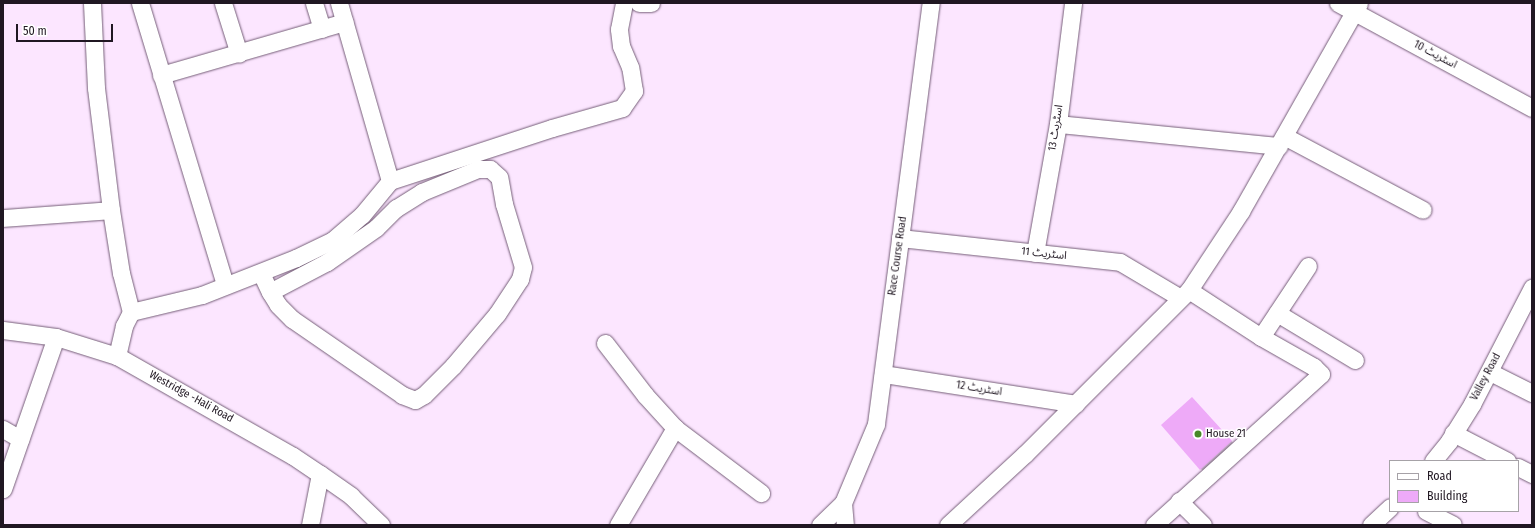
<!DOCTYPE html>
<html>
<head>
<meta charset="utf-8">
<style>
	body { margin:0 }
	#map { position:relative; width:1535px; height:528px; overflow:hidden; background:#fce6ff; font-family:"Fira Sans Condensed","Noto Sans Arabic",sans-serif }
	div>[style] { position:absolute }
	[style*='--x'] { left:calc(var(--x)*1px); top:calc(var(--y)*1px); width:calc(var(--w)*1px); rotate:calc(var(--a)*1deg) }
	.shadow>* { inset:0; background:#0003 }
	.building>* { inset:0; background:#eeaaf8 }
	.roads { filter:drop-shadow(0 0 1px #755e78) drop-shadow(0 0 1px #755e78) }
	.minor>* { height:17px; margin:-8.5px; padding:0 8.5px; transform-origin:8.5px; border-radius:8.5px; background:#fff }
	.dots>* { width:11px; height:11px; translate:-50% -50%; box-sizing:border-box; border:2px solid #fff; border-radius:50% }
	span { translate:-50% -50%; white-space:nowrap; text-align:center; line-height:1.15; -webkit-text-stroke:3px #fff; paint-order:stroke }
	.street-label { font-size:11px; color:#201722 }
	.poi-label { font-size:11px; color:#201722 }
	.left { translate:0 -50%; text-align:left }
	.frame { position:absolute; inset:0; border:4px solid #201722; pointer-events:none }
	.legend { position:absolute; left:1389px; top:460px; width:130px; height:52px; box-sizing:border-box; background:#fff; border:1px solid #a6a2a7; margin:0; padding:5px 7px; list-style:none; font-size:12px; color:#201722 }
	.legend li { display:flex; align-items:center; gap:8px; height:20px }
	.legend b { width:20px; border:1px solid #a6a2a7 }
	.scale { position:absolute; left:16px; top:24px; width:97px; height:18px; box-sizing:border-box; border:2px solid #201722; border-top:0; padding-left:5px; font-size:12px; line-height:14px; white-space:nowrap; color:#201722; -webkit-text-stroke:3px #fff; paint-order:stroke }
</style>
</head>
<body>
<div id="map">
	<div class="shadow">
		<i style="clip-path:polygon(1192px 398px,1235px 445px,1204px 472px,1201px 469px)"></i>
	</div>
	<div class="building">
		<i style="clip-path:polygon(1192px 397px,1232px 441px,1200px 470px,1161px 425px)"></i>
	</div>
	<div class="roads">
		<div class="minor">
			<i style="--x:92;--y:3;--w:85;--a:87.3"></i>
			<i style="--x:96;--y:88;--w:123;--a:83"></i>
			<i style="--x:111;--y:210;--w:64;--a:81"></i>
			<i style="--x:121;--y:273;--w:40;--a:75.6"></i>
			<i style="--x:131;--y:312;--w:16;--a:117"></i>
			<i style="--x:124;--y:326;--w:31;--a:103"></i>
			<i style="--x:140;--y:3;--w:295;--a:73.2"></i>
			<i style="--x:223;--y:3;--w:53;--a:72.6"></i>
			<i style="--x:314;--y:3;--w:27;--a:73"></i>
			<i style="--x:339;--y:3;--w:185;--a:74"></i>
			<i style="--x:639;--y:3;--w:12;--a:0"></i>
			<i style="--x:1338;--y:3;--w:221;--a:28.4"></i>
			<i style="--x:161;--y:75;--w:191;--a:-16.1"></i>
			<i style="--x:1058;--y:124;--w:222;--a:5.7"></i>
			<i style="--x:1284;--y:136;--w:157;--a:28"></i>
			<i style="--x:3;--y:218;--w:108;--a:-4.2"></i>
			<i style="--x:900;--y:238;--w:221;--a:6.2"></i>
			<i style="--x:1120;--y:262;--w:69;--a:30.7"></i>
			<i style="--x:1035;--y:253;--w:131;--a:-79.9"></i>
			<i style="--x:1058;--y:124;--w:122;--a:-82.9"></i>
			<i style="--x:261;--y:273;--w:21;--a:65"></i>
			<i style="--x:270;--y:292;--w:15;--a:58"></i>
			<i style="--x:278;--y:305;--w:20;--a:45"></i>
			<i style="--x:292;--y:319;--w:134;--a:34.6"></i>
			<i style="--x:402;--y:395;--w:14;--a:21"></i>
			<i style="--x:415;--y:400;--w:10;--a:-29"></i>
			<i style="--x:424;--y:395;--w:41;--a:-45"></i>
			<i style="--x:453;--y:366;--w:68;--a:-49.8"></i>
			<i style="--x:497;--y:314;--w:42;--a:-56.7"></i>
			<i style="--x:520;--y:279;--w:12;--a:-76"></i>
			<i style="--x:523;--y:267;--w:66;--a:-106.8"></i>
			<i style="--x:504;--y:204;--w:27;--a:-100"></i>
			<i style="--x:499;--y:177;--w:12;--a:-138"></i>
			<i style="--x:490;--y:169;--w:12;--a:180"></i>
			<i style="--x:478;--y:169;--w:61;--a:157.7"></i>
			<i style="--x:422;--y:192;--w:31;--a:148"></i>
			<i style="--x:396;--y:208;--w:28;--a:135"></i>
			<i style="--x:376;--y:228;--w:60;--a:145.2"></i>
			<i style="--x:327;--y:262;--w:64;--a:152.2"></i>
			<i style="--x:131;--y:312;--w:73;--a:-13.5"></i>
			<i style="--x:202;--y:295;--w:101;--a:-21.5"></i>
			<i style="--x:296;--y:258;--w:41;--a:-25.9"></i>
			<i style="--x:333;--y:240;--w:38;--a:-41"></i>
			<i style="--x:362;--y:215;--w:44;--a:-50.5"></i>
			<i style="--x:390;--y:181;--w:170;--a:-18.1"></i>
			<i style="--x:552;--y:128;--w:73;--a:-15.9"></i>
			<i style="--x:622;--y:108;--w:21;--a:-55"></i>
			<i style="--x:634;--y:91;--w:24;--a:-99"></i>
			<i style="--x:630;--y:67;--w:23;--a:-113"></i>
			<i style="--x:621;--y:46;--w:17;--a:-97"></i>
			<i style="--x:619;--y:29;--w:26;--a:-79"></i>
			<i style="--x:1277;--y:313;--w:91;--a:31.1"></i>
			<i style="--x:3;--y:330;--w:53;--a:7.5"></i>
			<i style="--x:56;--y:337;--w:64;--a:17.3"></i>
			<i style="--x:117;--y:356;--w:202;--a:29.6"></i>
			<i style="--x:293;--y:456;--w:32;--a:34"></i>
			<i style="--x:320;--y:474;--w:52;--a:101.1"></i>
			<i style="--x:1261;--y:337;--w:85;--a:-56.5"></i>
			<i style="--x:605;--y:343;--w:66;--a:52.4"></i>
			<i style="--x:645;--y:395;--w:45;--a:47.7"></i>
			<i style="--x:675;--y:428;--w:108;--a:37.1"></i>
			<i style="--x:1490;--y:372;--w:47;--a:26.6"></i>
			<i style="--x:883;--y:374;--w:195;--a:8.8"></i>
			<i style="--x:3;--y:429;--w:20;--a:30"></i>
			<i style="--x:1453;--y:433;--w:61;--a:27.4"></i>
			<i style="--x:1433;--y:461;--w:26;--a:-51"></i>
			<i style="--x:1449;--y:441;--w:44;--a:-58.1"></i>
			<i style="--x:1472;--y:404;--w:131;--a:-62.7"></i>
			<i style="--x:1518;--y:467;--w:16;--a:27"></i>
			<i style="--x:320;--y:474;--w:38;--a:35"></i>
			<i style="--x:351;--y:496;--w:42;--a:44"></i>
			<i style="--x:3;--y:489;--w:161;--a:-70.8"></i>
			<i style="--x:1179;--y:501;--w:34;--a:45"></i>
			<i style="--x:843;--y:503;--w:22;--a:85"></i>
			<i style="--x:1426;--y:511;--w:30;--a:27"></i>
			<i style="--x:618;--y:525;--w:113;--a:-59.6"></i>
			<i style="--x:820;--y:525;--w:32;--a:-44"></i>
			<i style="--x:843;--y:503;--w:86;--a:-67.3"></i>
			<i style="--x:876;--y:424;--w:425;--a:-82.6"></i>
			<i style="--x:948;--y:525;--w:105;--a:-42.7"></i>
			<i style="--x:1025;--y:454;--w:232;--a:-45"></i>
			<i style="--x:1189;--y:290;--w:95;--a:-56.6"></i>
			<i style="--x:1241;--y:211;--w:239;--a:-60.4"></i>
			<i style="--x:1154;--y:525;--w:225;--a:-42.1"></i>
			<i style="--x:1321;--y:374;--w:10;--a:-135"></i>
			<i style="--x:1314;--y:367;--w:61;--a:-150.5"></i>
			<i style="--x:1261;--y:337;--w:86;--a:-146.9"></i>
			<i style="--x:1371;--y:525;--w:26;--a:-43"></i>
		</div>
	</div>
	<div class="dots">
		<i style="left:1198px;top:434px;background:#488829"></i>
	</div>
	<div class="street-label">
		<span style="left:1435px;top:55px;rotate:28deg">اسٹریٹ 10</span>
		<span style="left:1056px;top:128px;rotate:-81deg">اسٹریٹ 13</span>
		<span style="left:1044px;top:254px;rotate:6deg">اسٹریٹ 11</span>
		<span style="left:898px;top:256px;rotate:-82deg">Race Course Road</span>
		<span style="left:1486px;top:377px;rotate:-62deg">Valley Road</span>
		<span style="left:979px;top:389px;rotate:9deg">اسٹریٹ 12</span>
		<span style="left:191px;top:397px;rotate:29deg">Westridge -Hali Road</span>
	</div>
	<div class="poi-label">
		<span class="left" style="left:1206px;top:434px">House 21</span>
	</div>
	<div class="frame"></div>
	<ul class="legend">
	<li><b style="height:5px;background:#fff"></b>Road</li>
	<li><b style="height:11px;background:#eeaaf8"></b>Building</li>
	</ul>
	<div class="scale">50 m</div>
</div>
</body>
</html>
